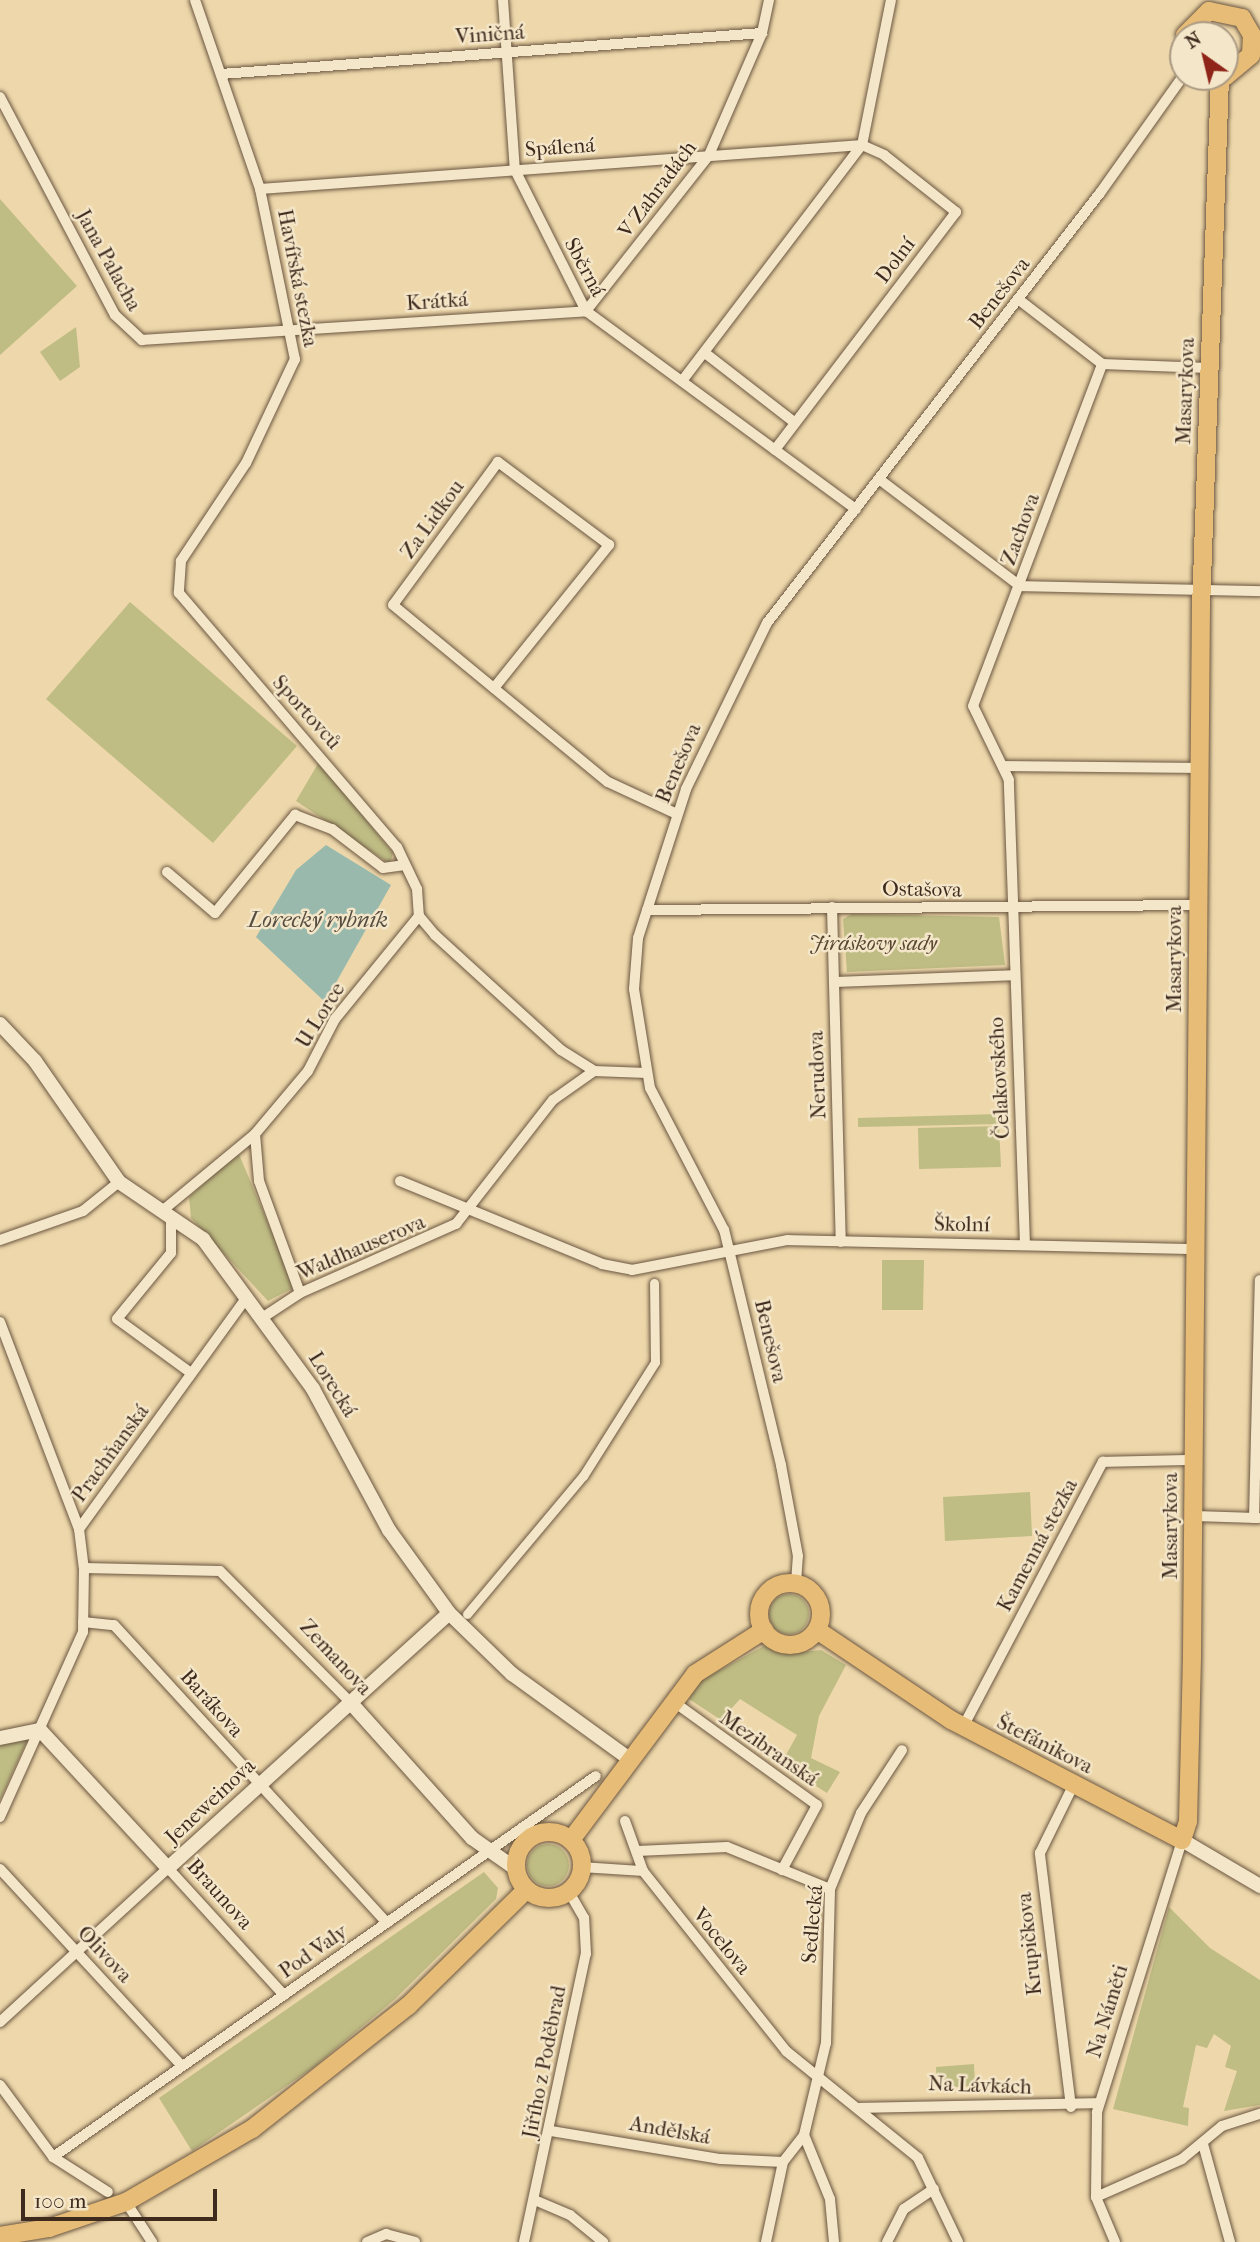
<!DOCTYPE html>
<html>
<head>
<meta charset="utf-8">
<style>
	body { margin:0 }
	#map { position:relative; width:1260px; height:2242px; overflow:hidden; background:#eed8ab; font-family:"IM FELL French Canon",serif }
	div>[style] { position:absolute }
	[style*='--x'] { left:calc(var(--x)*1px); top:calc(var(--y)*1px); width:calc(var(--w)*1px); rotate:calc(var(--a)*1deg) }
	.green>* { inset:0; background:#bfbc84 }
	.round { border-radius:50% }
	.water>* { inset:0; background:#99b9ad }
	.roads { filter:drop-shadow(0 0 2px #6b5641) drop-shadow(0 0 2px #6b5641) }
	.pedestrian>* { height:9px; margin:-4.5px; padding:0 4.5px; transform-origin:4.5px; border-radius:4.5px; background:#f4e6c8 }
	.minor>* { height:10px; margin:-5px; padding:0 5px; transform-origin:5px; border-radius:5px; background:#f4e6c8 }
	.tertiary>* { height:14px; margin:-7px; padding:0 7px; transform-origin:7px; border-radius:7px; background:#f4e6c8 }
	.primary>* { height:18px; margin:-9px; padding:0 9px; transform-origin:9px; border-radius:9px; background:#e7bc76 }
	.primary>.ring { margin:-9px; padding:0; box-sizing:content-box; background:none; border:18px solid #e7bc76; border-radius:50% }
	span { translate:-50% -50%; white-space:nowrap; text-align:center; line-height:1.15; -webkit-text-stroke:5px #f4e6c8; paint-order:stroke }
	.street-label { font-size:21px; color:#3f2a1e }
	.park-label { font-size:21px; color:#594732; font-style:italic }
	.water-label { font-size:23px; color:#564e42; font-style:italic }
	.north { position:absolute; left:1169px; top:21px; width:70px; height:70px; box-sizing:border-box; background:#f4e6c8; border:2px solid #ac9b84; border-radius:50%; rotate:326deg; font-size:19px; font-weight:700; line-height:28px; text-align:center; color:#3f2a1e }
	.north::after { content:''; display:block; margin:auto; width:24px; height:32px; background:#8f2418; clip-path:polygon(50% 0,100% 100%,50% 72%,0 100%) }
	.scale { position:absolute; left:21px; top:2189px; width:196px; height:32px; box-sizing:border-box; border:4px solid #3f2a1e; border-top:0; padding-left:9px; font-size:21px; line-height:24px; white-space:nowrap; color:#3f2a1e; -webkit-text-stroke:5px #f4e6c8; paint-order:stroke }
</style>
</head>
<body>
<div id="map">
	<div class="green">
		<i style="clip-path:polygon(0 199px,77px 286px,0 355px)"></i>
		<i style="clip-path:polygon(76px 327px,80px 367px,60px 381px,40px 352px)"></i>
		<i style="clip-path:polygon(130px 602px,297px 746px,213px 843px,46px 699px)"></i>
		<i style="clip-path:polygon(319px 762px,393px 853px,390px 864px,296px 801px)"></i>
		<i style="clip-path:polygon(852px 914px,999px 917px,1005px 965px,847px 972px,843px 919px)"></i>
		<i style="clip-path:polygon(999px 1114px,1000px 1124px,858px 1127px,858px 1118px)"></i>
		<i style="clip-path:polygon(999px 1126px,1001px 1167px,919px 1169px,918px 1128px)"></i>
		<i style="clip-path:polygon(238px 1152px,295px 1287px,268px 1301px,191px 1218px,189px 1197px)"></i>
		<i style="clip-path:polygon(882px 1260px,924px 1260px,923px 1310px,882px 1310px)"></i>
		<i style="clip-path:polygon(1030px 1492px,1032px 1536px,945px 1541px,943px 1497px)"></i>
		<i class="round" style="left:769px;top:1594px;width:40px;height:40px"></i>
		<i style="clip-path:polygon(764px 1646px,790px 1653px,821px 1650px,846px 1665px,819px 1716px,811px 1758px,840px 1772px,827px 1793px,781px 1764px,797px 1735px,740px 1699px,721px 1720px,689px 1699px,696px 1683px)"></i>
		<i style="clip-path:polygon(28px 1738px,26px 1743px,0 1800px,0 1745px)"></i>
		<i class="round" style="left:527px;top:1844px;width:42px;height:42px"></i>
		<i style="clip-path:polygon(484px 1872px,498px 1888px,496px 1899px,395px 1999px,314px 2067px,192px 2151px,159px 2098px)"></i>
		<i style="clip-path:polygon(1169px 1907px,1210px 1948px,1260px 1980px,1260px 2105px,1224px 2111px,1237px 2071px,1225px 2067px,1231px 2046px,1214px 2034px,1207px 2048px,1196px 2045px,1183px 2107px,1189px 2108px,1188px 2126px,1113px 2109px)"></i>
		<i style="clip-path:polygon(974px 2064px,975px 2086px,937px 2088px,936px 2067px)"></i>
	</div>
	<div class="water">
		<i style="clip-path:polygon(326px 845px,391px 885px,325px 1002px,256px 937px,296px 870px)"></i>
	</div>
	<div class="roads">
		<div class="pedestrian">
			<i style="--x:467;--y:1614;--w:180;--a:-50"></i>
			<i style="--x:583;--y:1476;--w:135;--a:-57.7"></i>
			<i style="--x:655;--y:1362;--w:79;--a:-90.7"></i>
		</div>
		<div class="minor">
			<i style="--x:195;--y:0;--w:200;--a:71"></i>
			<i style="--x:260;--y:189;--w:174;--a:78.4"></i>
			<i style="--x:295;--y:359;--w:115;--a:115.2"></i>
			<i style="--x:246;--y:463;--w:118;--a:123.6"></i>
			<i style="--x:181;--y:561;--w:32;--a:94"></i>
			<i style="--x:179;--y:593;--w:335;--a:49.4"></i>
			<i style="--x:397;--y:847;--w:47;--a:64.5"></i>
			<i style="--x:417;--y:889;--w:27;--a:86"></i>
			<i style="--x:419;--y:916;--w:25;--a:50"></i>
			<i style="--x:435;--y:935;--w:171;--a:42.4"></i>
			<i style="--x:561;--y:1050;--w:39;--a:32"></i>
			<i style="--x:594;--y:1071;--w:53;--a:2.2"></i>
			<i style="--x:503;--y:0;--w:170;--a:86"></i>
			<i style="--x:515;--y:170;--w:158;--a:63.3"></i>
			<i style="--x:586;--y:311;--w:335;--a:36.3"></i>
			<i style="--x:221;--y:74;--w:543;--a:-4.33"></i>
			<i style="--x:0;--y:97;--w:246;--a:62.2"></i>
			<i style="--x:115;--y:315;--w:37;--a:43"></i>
			<i style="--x:142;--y:340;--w:445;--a:-3.7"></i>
			<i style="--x:260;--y:189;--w:604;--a:-4.18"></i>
			<i style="--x:862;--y:145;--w:24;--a:24"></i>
			<i style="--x:884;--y:155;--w:92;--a:38.4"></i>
			<i style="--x:956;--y:212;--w:299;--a:127.3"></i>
			<i style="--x:1018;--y:299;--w:106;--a:37.7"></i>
			<i style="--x:1102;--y:364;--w:106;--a:2.2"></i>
			<i style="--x:586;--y:311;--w:199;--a:-51.7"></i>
			<i style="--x:709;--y:155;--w:133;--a:-66.5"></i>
			<i style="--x:762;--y:33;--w:34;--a:-78"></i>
			<i style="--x:705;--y:353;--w:113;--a:37.8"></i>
			<i style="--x:682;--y:381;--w:297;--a:-52.7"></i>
			<i style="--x:862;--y:145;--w:148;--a:-78.7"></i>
			<i style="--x:879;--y:479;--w:177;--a:37.2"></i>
			<i style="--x:1020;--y:586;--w:240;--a:1.2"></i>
			<i style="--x:494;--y:688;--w:184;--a:-51.2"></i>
			<i style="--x:609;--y:545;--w:139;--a:-143.2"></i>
			<i style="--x:498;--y:462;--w:177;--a:126.3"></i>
			<i style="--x:393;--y:605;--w:278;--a:39.5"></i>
			<i style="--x:608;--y:782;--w:76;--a:24.9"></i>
			<i style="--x:1004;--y:766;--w:195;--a:0.6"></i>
			<i style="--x:167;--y:872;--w:63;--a:40.5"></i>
			<i style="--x:215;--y:913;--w:127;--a:-50.8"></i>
			<i style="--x:295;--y:815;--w:40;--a:21"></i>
			<i style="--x:332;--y:829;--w:64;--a:37.4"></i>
			<i style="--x:383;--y:868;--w:22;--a:-8"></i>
			<i style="--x:832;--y:907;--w:335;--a:88.5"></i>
			<i style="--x:647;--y:910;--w:550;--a:-0.52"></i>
			<i style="--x:834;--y:982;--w:180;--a:-2.2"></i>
			<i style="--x:400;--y:1181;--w:218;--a:22.3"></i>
			<i style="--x:602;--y:1264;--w:31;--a:11"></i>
			<i style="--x:632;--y:1270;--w:159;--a:-10.9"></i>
			<i style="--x:788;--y:1240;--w:407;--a:1.3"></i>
			<i style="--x:162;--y:1211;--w:121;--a:-39.6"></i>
			<i style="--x:171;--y:1216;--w:37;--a:90"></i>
			<i style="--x:171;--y:1253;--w:85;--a:129.3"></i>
			<i style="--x:117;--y:1319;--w:92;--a:36.1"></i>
			<i style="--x:0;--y:1240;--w:88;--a:-19.3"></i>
			<i style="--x:83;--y:1211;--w:46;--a:-38.9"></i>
			<i style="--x:1025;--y:1245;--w:465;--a:-92"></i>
			<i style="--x:1009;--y:780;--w:82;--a:-115.9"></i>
			<i style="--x:973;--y:706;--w:366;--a:-69.3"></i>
			<i style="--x:300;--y:1293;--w:119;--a:-110.1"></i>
			<i style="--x:259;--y:1181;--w:47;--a:-94.9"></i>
			<i style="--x:255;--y:1134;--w:82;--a:-49.9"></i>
			<i style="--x:308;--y:1071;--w:59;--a:-62.6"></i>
			<i style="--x:335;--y:1019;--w:133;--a:-50.8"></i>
			<i style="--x:262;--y:1318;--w:45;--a:-33.3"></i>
			<i style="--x:300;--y:1293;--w:171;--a:-23.9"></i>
			<i style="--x:456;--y:1224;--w:157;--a:-52"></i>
			<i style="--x:553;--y:1100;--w:50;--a:-35.3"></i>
			<i style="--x:0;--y:1322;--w:222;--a:69.1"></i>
			<i style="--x:79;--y:1529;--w:39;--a:83"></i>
			<i style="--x:84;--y:1568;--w:64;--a:90.9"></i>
			<i style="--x:83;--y:1632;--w:203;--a:114.2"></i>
			<i style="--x:1192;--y:1516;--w:67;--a:1.7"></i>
			<i style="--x:1254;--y:1518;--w:238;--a:-88.6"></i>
			<i style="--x:79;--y:1529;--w:286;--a:-54.1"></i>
			<i style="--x:84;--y:1568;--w:136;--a:1.3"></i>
			<i style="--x:220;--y:1571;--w:185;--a:45.2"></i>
			<i style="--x:796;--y:1583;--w:27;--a:-86"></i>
			<i style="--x:798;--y:1556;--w:93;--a:-100.6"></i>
			<i style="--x:781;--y:1465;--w:242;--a:-103.6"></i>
			<i style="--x:724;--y:1230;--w:160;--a:-117.5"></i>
			<i style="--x:650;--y:1088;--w:100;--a:-99.2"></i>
			<i style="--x:634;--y:989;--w:51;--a:-85.5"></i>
			<i style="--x:638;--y:938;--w:157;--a:-72.1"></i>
			<i style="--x:686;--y:789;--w:185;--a:-64"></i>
			<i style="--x:767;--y:623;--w:544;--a:-52.25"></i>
			<i style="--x:1100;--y:193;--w:143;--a:-54.6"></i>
			<i style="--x:83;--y:1622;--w:31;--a:6"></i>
			<i style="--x:114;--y:1625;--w:404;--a:47.5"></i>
			<i style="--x:674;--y:1702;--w:176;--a:35.8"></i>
			<i style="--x:817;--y:1805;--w:74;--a:118.3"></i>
			<i style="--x:963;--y:1727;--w:300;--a:-62.2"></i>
			<i style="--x:1103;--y:1462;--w:90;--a:-1.3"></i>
			<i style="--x:625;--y:1821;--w:53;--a:70.2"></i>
			<i style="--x:643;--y:1871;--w:230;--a:51.5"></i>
			<i style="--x:786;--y:2051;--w:170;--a:39"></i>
			<i style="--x:918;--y:2158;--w:93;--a:64.5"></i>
			<i style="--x:637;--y:1851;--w:90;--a:-2.5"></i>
			<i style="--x:727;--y:1847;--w:111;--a:22.2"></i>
			<i style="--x:582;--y:1867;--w:61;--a:3.8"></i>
			<i style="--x:0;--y:1869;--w:267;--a:47.3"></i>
			<i style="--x:0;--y:2022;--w:228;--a:-42.5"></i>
			<i style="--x:168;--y:1868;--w:172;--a:47.6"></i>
			<i style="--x:0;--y:2085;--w:89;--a:53.6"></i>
			<i style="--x:53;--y:2157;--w:65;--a:32.5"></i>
			<i style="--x:1071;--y:2107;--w:256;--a:-97"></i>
			<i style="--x:1040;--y:1853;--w:77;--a:-63.8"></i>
			<i style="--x:860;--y:2108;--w:239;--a:-1.2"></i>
			<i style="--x:551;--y:2131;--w:172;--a:9.4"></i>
			<i style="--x:721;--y:2159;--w:62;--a:2.8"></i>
			<i style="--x:804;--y:2135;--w:69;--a:67.9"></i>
			<i style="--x:830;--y:2199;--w:43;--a:84.7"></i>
			<i style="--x:1203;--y:2144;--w:102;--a:74.6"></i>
			<i style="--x:53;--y:2157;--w:663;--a:-35.06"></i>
			<i style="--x:1096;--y:2197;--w:94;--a:-23.8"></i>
			<i style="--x:1182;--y:2159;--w:52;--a:-39.5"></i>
			<i style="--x:1222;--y:2126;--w:40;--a:-18"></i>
			<i style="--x:537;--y:2201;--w:36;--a:23"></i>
			<i style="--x:570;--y:2215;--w:43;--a:39.3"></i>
			<i style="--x:126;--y:2202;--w:48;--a:57"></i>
			<i style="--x:367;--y:2242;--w:21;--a:-23"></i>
			<i style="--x:386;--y:2234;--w:30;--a:15"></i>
			<i style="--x:524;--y:2242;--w:295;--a:-77.9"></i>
			<i style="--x:586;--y:1954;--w:36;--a:-93"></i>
			<i style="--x:584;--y:1918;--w:30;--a:-120"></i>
			<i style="--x:766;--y:2242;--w:82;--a:-78"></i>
			<i style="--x:783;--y:2162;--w:34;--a:-52"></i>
			<i style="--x:804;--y:2135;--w:95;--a:-76.6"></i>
			<i style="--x:826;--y:2043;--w:154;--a:-88.5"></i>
			<i style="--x:830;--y:1889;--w:82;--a:-67.8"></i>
			<i style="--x:861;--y:1813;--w:75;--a:-56.9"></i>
			<i style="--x:887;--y:2242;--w:37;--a:-63"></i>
			<i style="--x:904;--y:2209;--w:36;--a:-34"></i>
			<i style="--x:1115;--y:2242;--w:49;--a:-112.9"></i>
			<i style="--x:1096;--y:2197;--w:85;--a:-89.3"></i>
			<i style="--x:1097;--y:2112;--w:285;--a:-72.6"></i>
		</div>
		<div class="tertiary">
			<i style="--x:0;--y:1024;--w:51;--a:46.6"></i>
			<i style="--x:35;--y:1061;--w:147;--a:55.2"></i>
			<i style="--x:119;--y:1182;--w:102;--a:34.2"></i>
			<i style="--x:203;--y:1239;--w:186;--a:53.7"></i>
			<i style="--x:313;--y:1389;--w:160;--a:61.7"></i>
			<i style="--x:389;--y:1530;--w:102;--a:54.1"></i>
			<i style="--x:449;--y:1613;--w:88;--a:44.1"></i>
			<i style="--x:512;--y:1674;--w:148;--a:35.9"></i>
			<i style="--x:350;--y:1702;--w:183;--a:48.1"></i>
			<i style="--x:472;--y:1838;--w:54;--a:35.2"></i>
			<i style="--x:0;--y:1738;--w:41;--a:-11.3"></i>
			<i style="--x:40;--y:1730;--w:188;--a:47.2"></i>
			<i style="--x:168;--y:1868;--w:379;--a:-42.2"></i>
			<i style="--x:1182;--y:1840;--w:91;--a:30.5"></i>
		</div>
		<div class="primary">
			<i style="--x:1185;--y:35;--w:34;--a:-45"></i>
			<i style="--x:1209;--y:11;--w:34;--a:12"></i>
			<i style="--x:1242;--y:18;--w:20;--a:60"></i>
			<i style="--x:1252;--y:35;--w:20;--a:93"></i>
			<i style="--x:1251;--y:55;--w:34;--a:140"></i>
			<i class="ring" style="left:759px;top:1583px;width:44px;height:44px"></i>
			<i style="--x:817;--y:1630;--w:161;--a:33.9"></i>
			<i style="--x:951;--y:1720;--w:260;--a:27.5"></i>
			<i style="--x:1182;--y:1840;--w:20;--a:-72"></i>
			<i style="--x:1188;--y:1821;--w:166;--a:-88.6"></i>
			<i style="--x:1192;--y:1655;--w:1047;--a:-89.51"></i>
			<i style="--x:1201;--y:608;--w:530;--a:-87.95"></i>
			<i class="ring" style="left:516px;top:1832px;width:48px;height:48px"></i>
			<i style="--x:571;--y:1840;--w:207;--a:-53.2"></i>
			<i style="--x:695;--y:1674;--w:82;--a:-32.5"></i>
			<i style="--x:0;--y:2236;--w:50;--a:-9.3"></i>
			<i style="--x:49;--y:2228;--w:81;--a:-18.7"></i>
			<i style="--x:126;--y:2202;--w:146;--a:-30.1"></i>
			<i style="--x:252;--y:2129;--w:199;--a:-38.3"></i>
			<i style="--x:408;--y:2006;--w:165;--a:-44.5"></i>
		</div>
	</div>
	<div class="street-label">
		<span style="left:490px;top:34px;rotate:-4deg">Viničná</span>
		<span style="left:560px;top:147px;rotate:-4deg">Spálená</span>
		<span style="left:657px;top:189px;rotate:-53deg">V Zahradách</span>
		<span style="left:109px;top:260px;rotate:61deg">Jana Palacha</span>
		<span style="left:895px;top:260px;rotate:-53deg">Dolní</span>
		<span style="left:585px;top:267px;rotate:62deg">Sběrná</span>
		<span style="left:298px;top:278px;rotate:79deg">Havířská stezka</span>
		<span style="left:999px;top:293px;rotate:-52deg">Benešova</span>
		<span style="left:437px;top:301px;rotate:-4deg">Krátká</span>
		<span style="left:1185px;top:391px;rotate:-88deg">Masarykova</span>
		<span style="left:432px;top:519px;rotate:-54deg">Za Lidkou</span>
		<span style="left:1020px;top:529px;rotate:-70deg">Zachova</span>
		<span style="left:307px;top:712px;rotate:48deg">Sportovců</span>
		<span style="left:678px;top:763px;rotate:-67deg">Benešova</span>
		<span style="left:922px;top:889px;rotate:1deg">Ostašova</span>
		<span style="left:1174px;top:959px;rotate:-90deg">Masarykova</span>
		<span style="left:320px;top:1015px;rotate:-58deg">U Lorce</span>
		<span style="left:817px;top:1075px;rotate:-92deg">Nerudova</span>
		<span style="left:999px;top:1078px;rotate:-93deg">Čelakovského</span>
		<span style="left:962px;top:1224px;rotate:1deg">Školní</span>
		<span style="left:361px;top:1247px;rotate:-23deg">Waldhauserova</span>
		<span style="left:771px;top:1341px;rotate:77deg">Benešova</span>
		<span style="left:333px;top:1384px;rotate:58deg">Lorecká</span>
		<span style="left:110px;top:1453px;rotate:-54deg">Prachňanská</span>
		<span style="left:1170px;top:1526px;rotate:-90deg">Masarykova</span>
		<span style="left:1037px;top:1545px;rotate:-62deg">Kamenná stezka</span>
		<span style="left:336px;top:1657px;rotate:47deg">Zemanova</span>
		<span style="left:212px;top:1703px;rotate:48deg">Barákova</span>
		<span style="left:1045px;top:1744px;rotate:27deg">Štefánikova</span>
		<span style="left:769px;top:1748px;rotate:35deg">Mezibranská</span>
		<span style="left:210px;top:1801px;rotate:-43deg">Jeneweinova</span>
		<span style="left:220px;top:1894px;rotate:48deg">Braunova</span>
		<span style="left:812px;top:1924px;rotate:-85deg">Sedlecká</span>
		<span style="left:722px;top:1941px;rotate:51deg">Vocelova</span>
		<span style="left:1029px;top:1944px;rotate:-96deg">Krupičkova</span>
		<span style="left:313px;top:1951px;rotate:-35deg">Pod Valy</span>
		<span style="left:105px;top:1954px;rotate:47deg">Olivova</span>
		<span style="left:1107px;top:2011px;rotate:-73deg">Na Náměti</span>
		<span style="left:544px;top:2062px;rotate:-79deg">Jiřího z Poděbrad</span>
		<span style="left:980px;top:2085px;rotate:2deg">Na Lávkách</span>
		<span style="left:670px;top:2130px;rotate:10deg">Andělská</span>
	</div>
	<div class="park-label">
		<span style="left:873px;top:943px">Jiráskovy sady</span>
	</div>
	<div class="water-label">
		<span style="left:318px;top:920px">Lorecký rybník</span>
	</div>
	<div class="north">N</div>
	<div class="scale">100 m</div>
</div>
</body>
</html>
